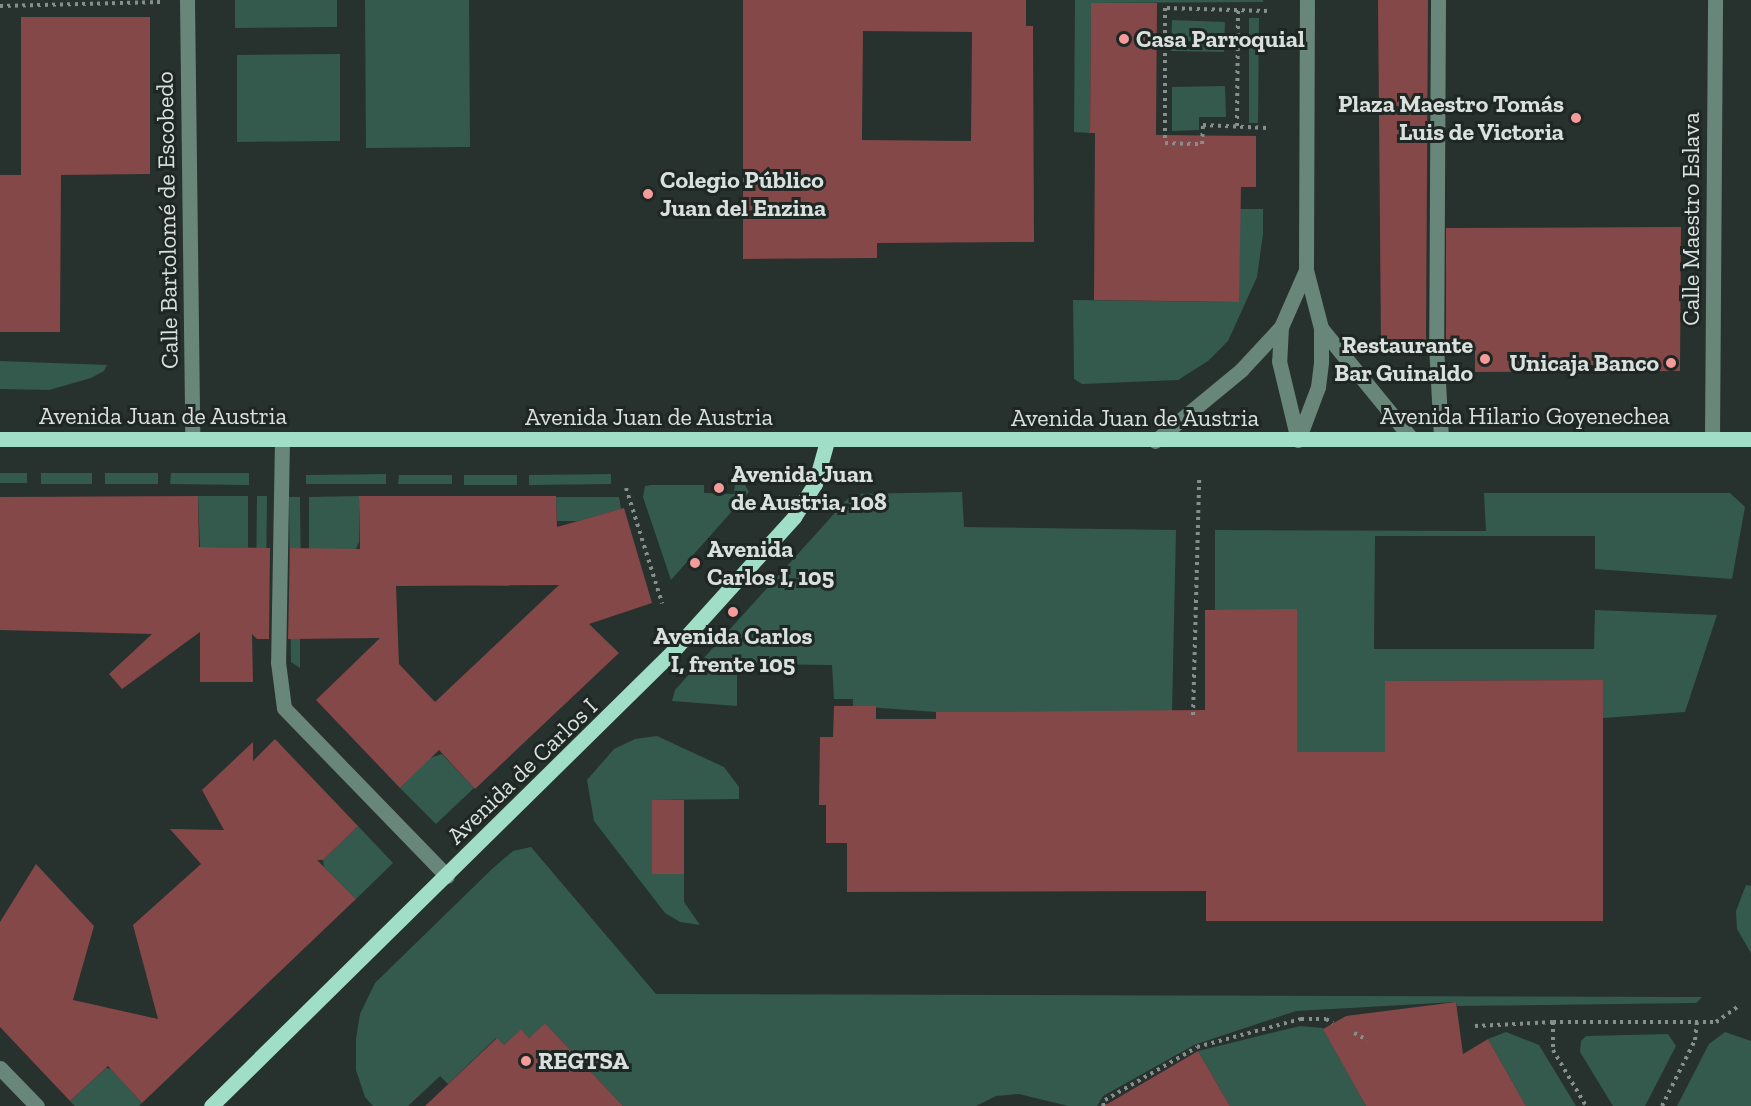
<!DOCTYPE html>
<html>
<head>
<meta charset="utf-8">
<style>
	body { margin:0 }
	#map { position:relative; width:1751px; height:1106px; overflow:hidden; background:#27312d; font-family:"Zilla Slab",serif }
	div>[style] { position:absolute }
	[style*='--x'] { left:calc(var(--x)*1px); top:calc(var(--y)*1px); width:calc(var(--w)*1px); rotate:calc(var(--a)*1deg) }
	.green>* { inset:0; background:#345a4d }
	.building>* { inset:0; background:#834847 }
	.path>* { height:4px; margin-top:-2px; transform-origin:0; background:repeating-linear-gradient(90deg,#868f8b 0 3px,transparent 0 7.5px) }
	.minor>* { height:15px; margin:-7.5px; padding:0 7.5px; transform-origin:7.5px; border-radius:7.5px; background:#69867b }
	.major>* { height:15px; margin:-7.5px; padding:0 7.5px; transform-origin:7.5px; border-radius:7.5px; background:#a1dec8 }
	.dots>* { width:16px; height:16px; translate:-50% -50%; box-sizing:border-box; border:3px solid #1e2724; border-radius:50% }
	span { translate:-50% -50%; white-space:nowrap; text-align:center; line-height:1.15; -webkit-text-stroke:6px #1e2724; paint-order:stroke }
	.poi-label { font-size:24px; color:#d9e0dd; font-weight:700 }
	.left { translate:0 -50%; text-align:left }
	.right { translate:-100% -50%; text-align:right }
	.street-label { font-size:24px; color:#d9e0dd }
</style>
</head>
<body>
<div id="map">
	<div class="green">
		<i style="clip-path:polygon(235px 0,337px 0,337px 27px,235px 28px)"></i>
		<i style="clip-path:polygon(365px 0,469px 0,470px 147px,366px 148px)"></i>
		<i style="clip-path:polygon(1075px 0,1263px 0,1263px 2px,1091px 3px,1090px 133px,1074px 132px)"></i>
		<i style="clip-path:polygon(1249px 18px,1259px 18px,1258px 123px,1249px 123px)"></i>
		<i style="clip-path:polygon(1172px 20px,1225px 22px,1224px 52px,1171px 51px)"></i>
		<i style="clip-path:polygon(340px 54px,340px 141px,237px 142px,237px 55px)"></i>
		<i style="clip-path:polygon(1225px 86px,1226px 117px,1199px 117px,1199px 130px,1172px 131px,1172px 87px)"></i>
		<i style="clip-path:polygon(1239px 209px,1263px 209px,1263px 234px,1257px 277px,1228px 341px,1208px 361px,1178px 380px,1082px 384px,1074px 379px,1073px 300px,1238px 302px)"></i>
		<i style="clip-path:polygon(0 361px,107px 365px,104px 371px,91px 378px,49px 390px,0 389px)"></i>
		<i style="clip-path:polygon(0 473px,27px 473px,27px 483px,0 483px)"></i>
		<i style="clip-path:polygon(41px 473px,92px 473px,92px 484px,41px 484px)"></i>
		<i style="clip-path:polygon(105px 473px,158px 473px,158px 484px,105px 484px)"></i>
		<i style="clip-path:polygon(171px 473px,249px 473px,249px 485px,170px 484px)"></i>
		<i style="clip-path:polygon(386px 474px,386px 484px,306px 484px,306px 475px)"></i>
		<i style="clip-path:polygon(611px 474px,611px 484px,529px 485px,529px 475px)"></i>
		<i style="clip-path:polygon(399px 475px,452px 475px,452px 484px,398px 484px)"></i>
		<i style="clip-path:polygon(464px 475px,517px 475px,517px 485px,464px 485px)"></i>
		<i style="clip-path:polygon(651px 485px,704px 485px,704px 493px,734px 494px,735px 485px,745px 485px,749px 492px,671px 580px,643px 497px,645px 486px)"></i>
		<i style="clip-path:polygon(962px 492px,964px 527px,1176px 530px,1172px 711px,936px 712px,853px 706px,853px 699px,834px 699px,832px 665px,737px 664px,737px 706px,672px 701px,675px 690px,852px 494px)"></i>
		<i style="clip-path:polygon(1484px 493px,1730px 493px,1745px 507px,1732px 579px,1595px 569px,1595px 536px,1375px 536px,1374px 649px,1594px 649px,1595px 610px,1717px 615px,1685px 712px,1603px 718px,1602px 680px,1385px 681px,1385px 752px,1297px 752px,1297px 610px,1215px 610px,1215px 530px,1486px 531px)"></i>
		<i style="clip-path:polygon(198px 496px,248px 496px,248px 548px,200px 547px)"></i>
		<i style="clip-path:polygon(257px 496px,267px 496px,266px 586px,256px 585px)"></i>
		<i style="clip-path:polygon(359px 496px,359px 542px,356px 549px,309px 549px,309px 497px)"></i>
		<i style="clip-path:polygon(289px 497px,300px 497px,301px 589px,290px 590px)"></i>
		<i style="clip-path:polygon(556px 497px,619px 497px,621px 509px,578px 521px,557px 521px)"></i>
		<i style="clip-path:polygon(290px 601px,300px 601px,300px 668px,291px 662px)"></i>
		<i style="clip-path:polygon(657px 736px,724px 767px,739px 787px,739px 799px,652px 800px,652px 874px,684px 874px,684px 902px,700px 925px,680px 922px,665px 913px,594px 821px,587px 780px,614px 749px,635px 739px)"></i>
		<i style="clip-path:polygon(442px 754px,474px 788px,436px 824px,400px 788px,430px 758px)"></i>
		<i style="clip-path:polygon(358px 826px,393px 863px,356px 899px,324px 867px,323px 860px)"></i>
		<i style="clip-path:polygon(531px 847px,656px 994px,1702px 997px,1696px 1003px,1457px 1006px,1456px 1002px,1296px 1011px,1194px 1045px,1103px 1096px,1097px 1106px,1068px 1106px,1019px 1094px,996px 1096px,976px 1106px,623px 1106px,545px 1023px,529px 1038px,521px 1029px,504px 1045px,496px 1038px,448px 1084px,440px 1076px,408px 1106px,373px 1106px,365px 1097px,356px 1070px,356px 1039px,360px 1014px,375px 983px,492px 869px,513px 851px)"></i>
		<i style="clip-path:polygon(1746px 885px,1751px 886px,1751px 953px,1737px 929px,1736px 911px)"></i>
		<i style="clip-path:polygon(1300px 1026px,1323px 1028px,1366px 1106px,1230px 1106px,1198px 1051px)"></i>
		<i style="clip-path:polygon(1506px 1032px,1539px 1045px,1576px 1106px,1526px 1106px,1488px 1039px)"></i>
		<i style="clip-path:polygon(1725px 1032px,1751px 1041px,1751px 1106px,1677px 1106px,1709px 1044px)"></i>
		<i style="clip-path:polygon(1668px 1034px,1676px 1046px,1645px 1106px,1613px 1106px,1580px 1052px,1581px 1041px,1586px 1036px)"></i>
		<i style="clip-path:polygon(106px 1068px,111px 1069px,142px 1103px,139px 1106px,75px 1106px,70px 1101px)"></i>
	</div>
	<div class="building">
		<i style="clip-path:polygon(evenodd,743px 0,1026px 0,1026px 26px,1033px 26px,1034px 242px,877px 243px,877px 258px,743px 259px,743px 0,863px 31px,972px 32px,971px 141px,862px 140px,863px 31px)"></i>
		<i style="clip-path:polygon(1378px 0,1428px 0,1426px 346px,1381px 346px)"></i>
		<i style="clip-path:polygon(1091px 3px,1157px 3px,1156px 135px,1256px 136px,1256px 187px,1241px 187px,1239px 302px,1094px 300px,1095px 133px,1090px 133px)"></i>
		<i style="clip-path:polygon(21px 17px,150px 17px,150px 174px,61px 175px,60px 332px,0 332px,0 175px,21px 175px)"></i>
		<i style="clip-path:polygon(1681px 227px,1680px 371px,1475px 372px,1475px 346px,1446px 346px,1446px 228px)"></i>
		<i style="clip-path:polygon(198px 496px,199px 547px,270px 548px,269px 639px,257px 639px,252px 634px,253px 682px,200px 682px,200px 632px,122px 689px,109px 674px,152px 634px,0 630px,0 497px)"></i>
		<i style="clip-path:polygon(evenodd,359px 496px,556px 496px,557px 527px,624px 508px,652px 603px,589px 624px,619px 653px,475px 789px,439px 750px,400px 788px,316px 700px,380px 638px,288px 639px,290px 548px,360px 549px,359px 496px,559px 585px,435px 702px,399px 664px,396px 586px,559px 585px)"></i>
		<i style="clip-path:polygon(1297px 609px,1297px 752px,1385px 752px,1385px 681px,1603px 680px,1603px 921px,1206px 921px,1206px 891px,847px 892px,847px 843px,826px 843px,826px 805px,819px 805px,820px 737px,833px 737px,834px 706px,876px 706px,876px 719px,936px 719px,936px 712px,1205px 710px,1205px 610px)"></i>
		<i style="clip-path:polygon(275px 739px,358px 826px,323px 860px,317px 860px,356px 899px,142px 1103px,108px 1066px,70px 1101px,0 1027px,0 922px,36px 864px,94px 926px,73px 1000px,158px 1019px,133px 925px,201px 864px,170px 829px,224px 830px,202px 790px,253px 742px,253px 761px)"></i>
		<i style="clip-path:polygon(652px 800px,684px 800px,684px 874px,652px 874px)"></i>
		<i style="clip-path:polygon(1456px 1002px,1463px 1054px,1488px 1039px,1526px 1106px,1366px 1106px,1323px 1029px,1346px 1016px)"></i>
		<i style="clip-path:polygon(545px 1023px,623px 1106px,425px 1106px,497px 1038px,504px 1045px,521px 1029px,529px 1038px)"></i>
		<i style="clip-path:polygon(1198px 1051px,1230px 1106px,1104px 1106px)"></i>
	</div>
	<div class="path">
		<i style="--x:0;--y:6;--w:161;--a:-1.4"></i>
		<i style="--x:1267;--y:11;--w:102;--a:-178.3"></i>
		<i style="--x:1165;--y:8;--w:135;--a:90"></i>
		<i style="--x:1165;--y:143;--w:37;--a:2"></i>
		<i style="--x:1202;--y:144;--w:19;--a:-87"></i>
		<i style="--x:1203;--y:125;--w:64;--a:2.7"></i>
		<i style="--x:1237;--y:126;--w:116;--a:-89.5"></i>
		<i style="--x:626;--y:488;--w:121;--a:72.6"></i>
		<i style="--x:1193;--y:715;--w:237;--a:-88.5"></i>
		<i style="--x:1553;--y:1022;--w:28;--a:90"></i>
		<i style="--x:1553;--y:1050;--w:65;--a:59.5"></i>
		<i style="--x:1475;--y:1026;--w:78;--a:-2.9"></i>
		<i style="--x:1553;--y:1022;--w:163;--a:0"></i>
		<i style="--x:1716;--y:1022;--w:28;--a:-35"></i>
		<i style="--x:1354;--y:1033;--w:15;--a:28"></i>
		<i style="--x:1103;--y:1106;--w:6;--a:-72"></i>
		<i style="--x:1105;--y:1100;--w:106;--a:-29.9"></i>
		<i style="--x:1197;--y:1047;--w:108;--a:-15.1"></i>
		<i style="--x:1301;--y:1019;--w:25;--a:0"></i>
		<i style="--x:1326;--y:1019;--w:8;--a:30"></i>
		<i style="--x:1662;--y:1106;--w:74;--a:-63.4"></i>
		<i style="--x:1695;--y:1040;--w:18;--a:-84"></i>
	</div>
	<div class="minor">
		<i style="--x:187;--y:0;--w:439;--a:89.3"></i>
		<i style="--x:1438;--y:0;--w:345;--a:90.3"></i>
		<i style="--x:1436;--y:345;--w:93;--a:86.9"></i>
		<i style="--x:1281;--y:327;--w:34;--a:93"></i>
		<i style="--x:1279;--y:361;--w:81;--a:76.5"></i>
		<i style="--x:1321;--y:328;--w:142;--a:50.7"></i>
		<i style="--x:282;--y:439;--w:223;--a:91"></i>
		<i style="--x:278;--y:662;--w:46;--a:82.6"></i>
		<i style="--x:284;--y:708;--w:234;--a:45.9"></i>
		<i style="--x:1712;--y:439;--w:439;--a:-89.6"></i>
		<i style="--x:1298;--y:440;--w:57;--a:-69.3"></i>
		<i style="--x:1318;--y:387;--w:25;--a:-83"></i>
		<i style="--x:1321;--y:362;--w:34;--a:-90"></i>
		<i style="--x:1321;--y:328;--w:60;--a:-104.5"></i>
		<i style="--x:1306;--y:270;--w:270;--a:-89.8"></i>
		<i style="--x:1155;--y:441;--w:112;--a:-39.5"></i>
		<i style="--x:1241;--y:370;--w:59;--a:-47.1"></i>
		<i style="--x:1281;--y:327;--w:62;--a:-66.3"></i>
		<i style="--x:0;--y:1068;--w:53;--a:45.8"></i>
	</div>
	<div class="major">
		<i style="--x:0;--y:439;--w:1751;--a:0"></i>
		<i style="--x:211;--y:1106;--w:648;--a:-44.56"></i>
		<i style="--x:673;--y:651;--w:181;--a:-47.9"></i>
		<i style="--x:794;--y:517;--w:39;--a:-58"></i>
		<i style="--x:815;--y:484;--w:45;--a:-74.4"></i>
	</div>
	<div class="dots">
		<i style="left:1124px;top:39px;background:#f59b99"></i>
		<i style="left:1576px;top:118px;background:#f59b99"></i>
		<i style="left:648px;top:194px;background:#f59b99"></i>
		<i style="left:1485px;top:359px;background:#f59b99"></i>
		<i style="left:1671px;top:363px;background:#f59b99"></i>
		<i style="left:719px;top:488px;background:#f59b99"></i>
		<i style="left:695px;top:563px;background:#f59b99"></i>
		<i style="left:733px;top:612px;background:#f59b99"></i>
		<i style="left:526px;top:1061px;background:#f59b99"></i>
	</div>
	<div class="poi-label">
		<span class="left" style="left:1136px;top:39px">Casa Parroquial</span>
		<span class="right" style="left:1564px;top:118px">Plaza Maestro Tomás<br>Luis de Victoria</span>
		<span class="left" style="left:660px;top:194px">Colegio Público<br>Juan del Enzina</span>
		<span class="right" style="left:1473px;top:359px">Restaurante<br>Bar Guinaldo</span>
		<span class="right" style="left:1659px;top:363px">Unicaja Banco</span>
		<span class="left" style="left:731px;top:488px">Avenida Juan<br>de Austria, 108</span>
		<span class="left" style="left:707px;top:563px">Avenida<br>Carlos I, 105</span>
		<span style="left:733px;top:650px">Avenida Carlos<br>I, frente 105</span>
		<span class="left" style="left:538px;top:1061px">REGTSA</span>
	</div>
	<div class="street-label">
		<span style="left:1691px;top:219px;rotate:-90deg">Calle Maestro Eslava</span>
		<span style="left:167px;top:220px;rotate:-91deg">Calle Bartolomé de Escobedo</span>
		<span style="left:163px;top:416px">Avenida Juan de Austria</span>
		<span style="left:1525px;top:416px">Avenida Hilario Goyenechea</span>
		<span style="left:649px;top:417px">Avenida Juan de Austria</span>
		<span style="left:1135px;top:418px">Avenida Juan de Austria</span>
		<span style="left:522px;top:771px;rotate:-44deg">Avenida de Carlos I</span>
	</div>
</div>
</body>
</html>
